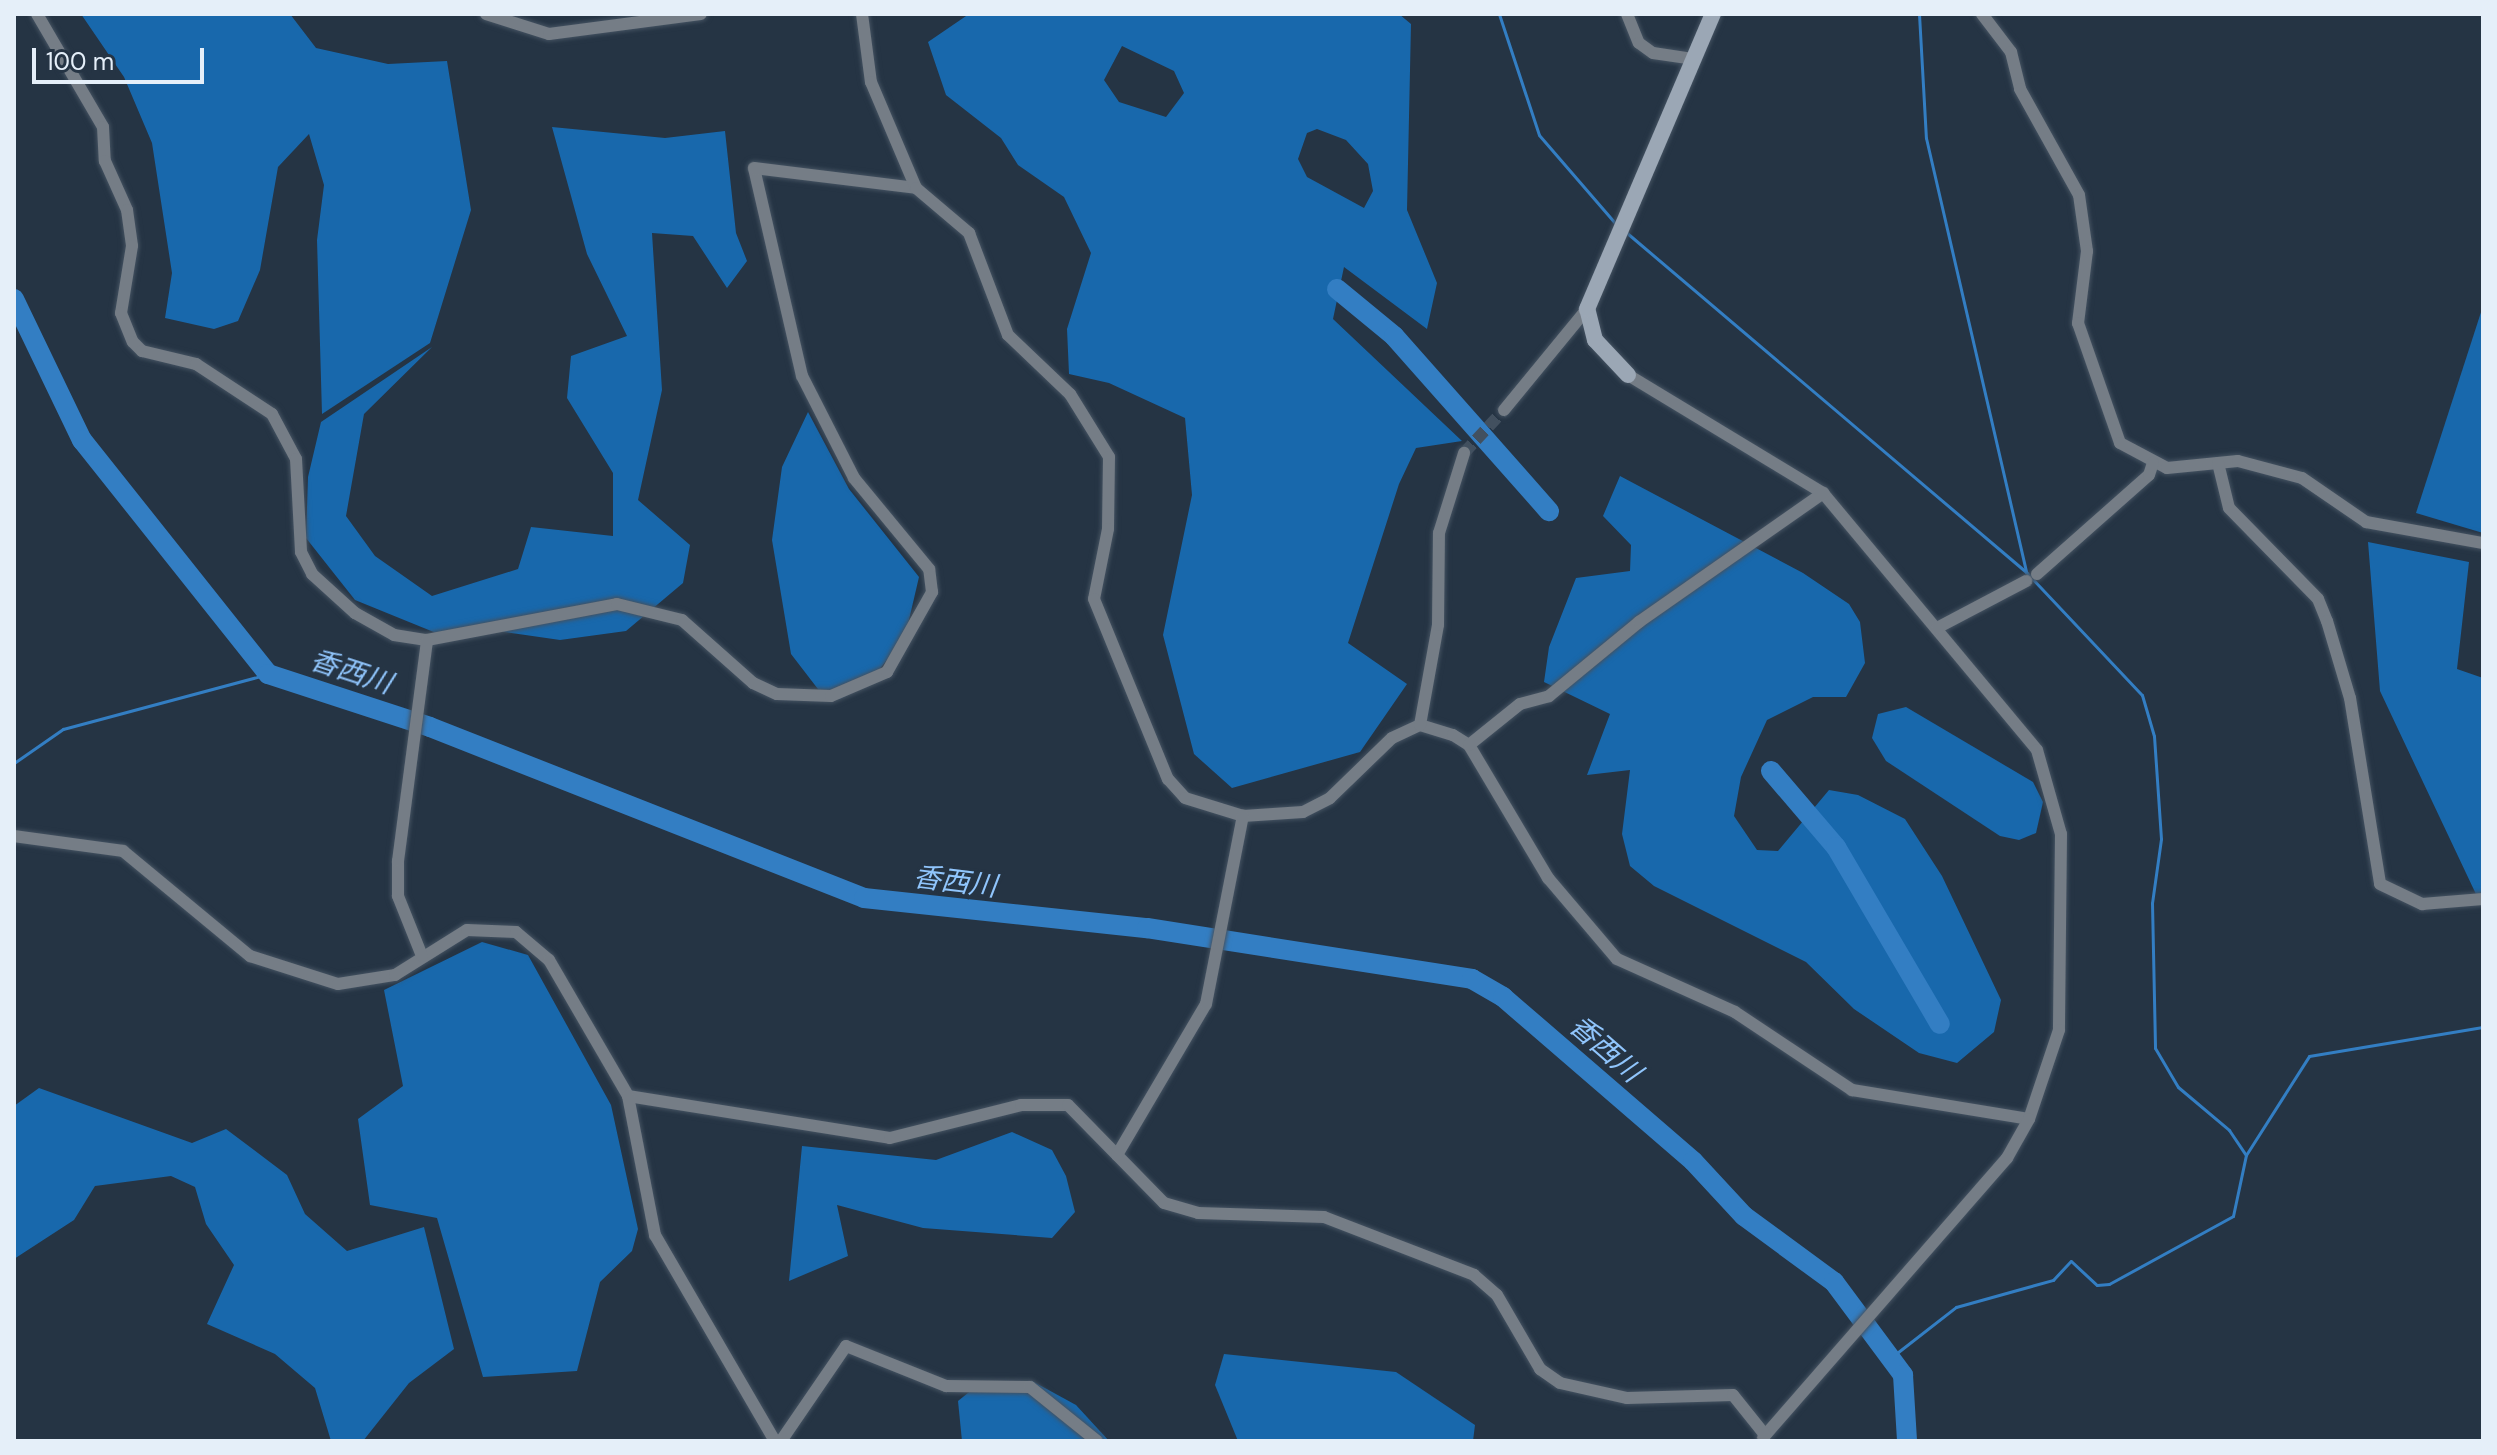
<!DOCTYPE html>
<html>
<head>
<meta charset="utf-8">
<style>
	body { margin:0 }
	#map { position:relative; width:2497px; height:1455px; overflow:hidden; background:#253444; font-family:"DM Sans","Noto Sans JP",sans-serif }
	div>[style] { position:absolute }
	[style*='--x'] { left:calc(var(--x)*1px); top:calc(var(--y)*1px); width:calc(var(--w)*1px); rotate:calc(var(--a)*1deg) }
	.forest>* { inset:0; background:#1868ac }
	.stream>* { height:3px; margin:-1.5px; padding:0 1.5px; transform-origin:1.5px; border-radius:1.5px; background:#337ec3 }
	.river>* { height:20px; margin:-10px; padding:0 10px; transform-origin:10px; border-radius:10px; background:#337ec3 }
	.street-tunnel>* { height:12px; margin-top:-6px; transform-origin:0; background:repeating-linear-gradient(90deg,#42505f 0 12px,transparent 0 18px) }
	.roads { filter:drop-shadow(0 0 2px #445261) drop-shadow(0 0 2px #445261) }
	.street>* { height:12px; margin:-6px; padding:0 6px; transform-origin:6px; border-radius:6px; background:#757d86 }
	.secondary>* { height:16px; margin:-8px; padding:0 8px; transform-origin:8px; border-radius:8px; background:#9ba7b5 }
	span { translate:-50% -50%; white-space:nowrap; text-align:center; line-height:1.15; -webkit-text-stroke:6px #253444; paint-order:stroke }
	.water-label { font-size:28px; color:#90c5fc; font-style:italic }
	.frame { position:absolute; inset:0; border:16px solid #e5eff9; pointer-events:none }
	.scale { position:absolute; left:32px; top:48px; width:172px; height:36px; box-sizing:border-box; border:4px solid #e5eff9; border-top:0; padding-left:10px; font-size:24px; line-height:28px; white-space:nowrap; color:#e5eff9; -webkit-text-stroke:6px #253444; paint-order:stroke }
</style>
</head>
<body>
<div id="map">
	<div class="forest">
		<i style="clip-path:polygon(81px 14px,290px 14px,316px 48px,388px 64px,447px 61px,471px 210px,430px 343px,322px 414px,317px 240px,324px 185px,309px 134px,278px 167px,260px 270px,238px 321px,214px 329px,165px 318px,172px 273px,152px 143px,124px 77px)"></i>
		<i style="clip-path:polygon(evenodd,969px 14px,1399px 14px,1411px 24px,1407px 210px,1437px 283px,1427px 329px,1344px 267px,1333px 319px,1462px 441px,1416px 448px,1399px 484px,1348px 643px,1407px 684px,1360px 752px,1232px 788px,1194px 754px,1163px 635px,1192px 495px,1185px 418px,1109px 383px,1069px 374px,1067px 329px,1091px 253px,1064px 197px,1018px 165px,1001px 138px,946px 95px,928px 42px,969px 14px,1122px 46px,1174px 71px,1184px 93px,1166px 117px,1119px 102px,1104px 80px,1122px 46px,969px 14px,1317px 129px,1346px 140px,1368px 164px,1373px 191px,1364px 208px,1307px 177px,1298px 159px,1307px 133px,1317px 129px)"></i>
		<i style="clip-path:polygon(552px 127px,665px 138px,725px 131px,736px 233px,747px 261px,727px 288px,693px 236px,652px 233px,662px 390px,638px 500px,690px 545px,683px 583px,626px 631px,560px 640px,490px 630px,441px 635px,355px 600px,306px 538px,308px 477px,321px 422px,432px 347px,364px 414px,346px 516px,375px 556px,432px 596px,518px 569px,531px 527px,613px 536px,613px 473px,567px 398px,571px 356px,627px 336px,587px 254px)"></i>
		<i style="clip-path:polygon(2483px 306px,2483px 533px,2416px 513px)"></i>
		<i style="clip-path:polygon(808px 412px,849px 489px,919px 577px,905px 637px,867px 685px,840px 699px,821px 693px,791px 654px,772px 540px,782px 467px)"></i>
		<i style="clip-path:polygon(1620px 476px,1803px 573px,1849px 604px,1860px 622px,1865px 663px,1846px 697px,1813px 697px,1767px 720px,1741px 777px,1734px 816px,1757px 850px,1778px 851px,1829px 790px,1858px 795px,1905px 819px,1942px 876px,2001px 1000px,1994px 1032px,1957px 1063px,1919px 1053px,1854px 1009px,1806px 962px,1654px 886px,1630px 866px,1622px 834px,1630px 770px,1587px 775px,1610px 714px,1544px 682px,1549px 647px,1576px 578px,1630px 571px,1631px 545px,1603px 516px)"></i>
		<i style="clip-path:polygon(2368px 542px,2469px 562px,2457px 669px,2483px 678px,2483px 909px,2380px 691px)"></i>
		<i style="clip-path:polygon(1906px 707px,2033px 782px,2043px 802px,2036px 833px,2019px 840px,2000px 836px,1886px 761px,1872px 738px,1878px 714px)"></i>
		<i style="clip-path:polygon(482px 942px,528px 955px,611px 1105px,638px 1229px,632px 1251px,600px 1282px,577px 1371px,483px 1377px,437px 1218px,370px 1205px,358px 1119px,403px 1086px,384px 990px)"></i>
		<i style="clip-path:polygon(39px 1088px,192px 1143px,226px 1129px,287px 1175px,305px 1214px,347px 1251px,424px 1227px,454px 1349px,409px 1383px,363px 1441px,331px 1441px,315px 1388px,275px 1354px,207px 1324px,234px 1265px,206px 1224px,195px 1187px,171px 1176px,95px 1186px,74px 1220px,14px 1259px,14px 1106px)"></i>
		<i style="clip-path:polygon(1012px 1132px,1052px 1150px,1066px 1176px,1075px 1212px,1052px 1238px,923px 1228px,837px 1205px,848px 1256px,789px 1281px,802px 1146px,936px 1160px)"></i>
		<i style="clip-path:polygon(1224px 1354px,1396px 1372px,1475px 1425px,1473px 1441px,1238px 1441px,1215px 1385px)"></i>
		<i style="clip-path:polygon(1032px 1381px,1076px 1405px,1109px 1441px,962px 1441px,958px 1401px,979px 1384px)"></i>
	</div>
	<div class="stream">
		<i style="--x:1499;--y:14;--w:127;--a:71.7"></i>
		<i style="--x:1539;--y:135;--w:116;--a:49.2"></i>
		<i style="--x:1919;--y:14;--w:124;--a:86.8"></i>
		<i style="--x:1926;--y:138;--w:445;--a:77"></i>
		<i style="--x:1627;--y:233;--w:524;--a:40.35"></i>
		<i style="--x:2026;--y:572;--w:169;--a:46.7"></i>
		<i style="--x:2142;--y:695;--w:43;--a:73.7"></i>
		<i style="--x:2154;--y:736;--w:103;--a:86.1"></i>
		<i style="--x:2161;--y:839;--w:65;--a:98"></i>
		<i style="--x:2152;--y:903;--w:145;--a:88.8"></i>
		<i style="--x:2155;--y:1048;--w:45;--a:59.5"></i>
		<i style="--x:2178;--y:1087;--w:67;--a:40.1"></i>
		<i style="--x:2229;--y:1130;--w:30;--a:56"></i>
		<i style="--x:14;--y:763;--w:60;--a:-34.8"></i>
		<i style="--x:63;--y:729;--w:212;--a:-15"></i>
		<i style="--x:1893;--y:1356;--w:80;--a:-37.9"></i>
		<i style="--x:1956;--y:1307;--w:101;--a:-15.6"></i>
		<i style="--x:2053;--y:1280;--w:26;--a:-47"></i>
		<i style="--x:2071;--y:1261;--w:35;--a:43"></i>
		<i style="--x:2097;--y:1285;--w:12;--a:-5"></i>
		<i style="--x:2109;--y:1284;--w:141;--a:-28.7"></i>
		<i style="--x:2233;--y:1216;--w:62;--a:-78"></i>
		<i style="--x:2246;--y:1155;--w:117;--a:-57.5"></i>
		<i style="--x:2309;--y:1056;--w:176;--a:-9.5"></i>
	</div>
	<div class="river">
		<i style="--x:1337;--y:289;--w:74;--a:39.5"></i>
		<i style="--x:1394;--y:336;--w:234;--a:48.5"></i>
		<i style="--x:14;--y:299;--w:157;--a:64.3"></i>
		<i style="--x:82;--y:440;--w:299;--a:51.5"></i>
		<i style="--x:268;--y:674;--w:170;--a:18.1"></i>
		<i style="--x:430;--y:727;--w:466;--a:21.5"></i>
		<i style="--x:864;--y:898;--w:285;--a:6.1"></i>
		<i style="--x:1147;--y:928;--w:329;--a:8.9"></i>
		<i style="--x:1472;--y:979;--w:36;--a:30"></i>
		<i style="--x:1503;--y:997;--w:251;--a:40.8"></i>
		<i style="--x:1693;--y:1161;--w:75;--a:47.2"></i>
		<i style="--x:1744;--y:1216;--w:112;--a:36.3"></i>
		<i style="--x:1834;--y:1282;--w:116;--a:53.4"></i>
		<i style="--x:1903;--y:1375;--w:66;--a:86.5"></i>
		<i style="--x:1771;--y:771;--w:100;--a:49.5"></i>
		<i style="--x:1836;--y:847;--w:205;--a:59.6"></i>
	</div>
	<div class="street-tunnel">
		<i style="--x:1464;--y:453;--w:59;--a:-47.1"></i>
	</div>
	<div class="roads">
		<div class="street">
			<i style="--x:37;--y:14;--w:131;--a:59.7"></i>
			<i style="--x:103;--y:127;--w:34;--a:87"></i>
			<i style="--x:105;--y:161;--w:54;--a:65.8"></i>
			<i style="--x:127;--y:210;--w:36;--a:82"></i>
			<i style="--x:132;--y:246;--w:68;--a:99.3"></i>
			<i style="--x:121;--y:313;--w:31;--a:68"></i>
			<i style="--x:133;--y:342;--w:13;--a:45"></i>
			<i style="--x:142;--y:351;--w:56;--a:13.5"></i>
			<i style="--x:196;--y:364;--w:91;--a:33.3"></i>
			<i style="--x:272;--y:414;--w:51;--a:61.9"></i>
			<i style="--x:296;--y:459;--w:93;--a:86.9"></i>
			<i style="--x:301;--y:552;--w:25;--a:63"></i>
			<i style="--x:312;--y:574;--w:58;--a:42.2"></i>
			<i style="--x:355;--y:613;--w:45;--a:29.4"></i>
			<i style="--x:394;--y:635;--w:33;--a:9"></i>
			<i style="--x:427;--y:640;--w:193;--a:-10.7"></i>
			<i style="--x:617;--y:604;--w:67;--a:13.8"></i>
			<i style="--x:682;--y:620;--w:95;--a:41.6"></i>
			<i style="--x:753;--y:683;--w:26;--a:25"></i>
			<i style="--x:777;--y:694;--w:54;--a:2.1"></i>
			<i style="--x:831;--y:696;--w:61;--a:-23.2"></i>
			<i style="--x:887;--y:672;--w:92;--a:-60.6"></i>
			<i style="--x:932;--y:592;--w:23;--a:-97"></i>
			<i style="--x:929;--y:569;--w:118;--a:-129.5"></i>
			<i style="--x:854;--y:478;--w:114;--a:-117"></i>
			<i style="--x:802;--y:376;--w:213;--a:-103"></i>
			<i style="--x:754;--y:168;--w:163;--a:7"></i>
			<i style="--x:486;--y:14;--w:66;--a:17.6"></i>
			<i style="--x:549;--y:34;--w:153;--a:-7.5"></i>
			<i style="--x:862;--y:14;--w:69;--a:82.5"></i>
			<i style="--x:871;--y:82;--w:115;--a:67"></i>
			<i style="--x:916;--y:188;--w:70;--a:40.3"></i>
			<i style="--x:969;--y:233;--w:109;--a:69.1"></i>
			<i style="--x:1008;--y:335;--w:86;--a:43.6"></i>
			<i style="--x:1070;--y:394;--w:74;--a:58.2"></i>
			<i style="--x:1109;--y:457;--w:72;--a:90.8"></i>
			<i style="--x:1108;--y:529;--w:71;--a:101.3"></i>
			<i style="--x:1094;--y:599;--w:195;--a:67.7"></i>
			<i style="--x:1168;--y:779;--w:25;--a:48"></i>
			<i style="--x:1185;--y:798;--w:61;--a:17.2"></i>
			<i style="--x:1243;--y:816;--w:60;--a:-3.8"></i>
			<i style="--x:1303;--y:812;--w:30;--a:-27"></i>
			<i style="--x:1330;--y:798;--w:86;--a:-44.1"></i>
			<i style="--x:1392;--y:738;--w:31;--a:-25"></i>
			<i style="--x:1420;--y:725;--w:34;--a:17"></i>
			<i style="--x:1453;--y:735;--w:19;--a:32"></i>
			<i style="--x:1469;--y:745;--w:155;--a:59.3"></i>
			<i style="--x:1548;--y:878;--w:106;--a:49.6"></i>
			<i style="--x:1617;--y:959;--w:129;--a:24.2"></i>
			<i style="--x:1735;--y:1012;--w:141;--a:33.7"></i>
			<i style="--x:1852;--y:1090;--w:179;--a:9.3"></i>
			<i style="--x:1627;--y:14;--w:31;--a:68"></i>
			<i style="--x:1639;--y:43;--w:17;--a:36"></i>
			<i style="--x:1653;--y:53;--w:40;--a:8.5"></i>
			<i style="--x:1982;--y:14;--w:48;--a:52.7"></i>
			<i style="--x:2011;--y:52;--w:38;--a:76"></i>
			<i style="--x:2020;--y:89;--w:121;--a:60.9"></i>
			<i style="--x:2079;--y:195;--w:57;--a:81.9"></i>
			<i style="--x:2087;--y:251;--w:73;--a:97.1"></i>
			<i style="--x:2078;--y:323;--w:127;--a:70.7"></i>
			<i style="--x:2120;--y:443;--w:53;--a:28"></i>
			<i style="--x:2167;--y:468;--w:71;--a:-5.6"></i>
			<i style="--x:2238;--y:461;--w:66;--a:14.9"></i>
			<i style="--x:2302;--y:478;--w:78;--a:34.5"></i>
			<i style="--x:2366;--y:522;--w:119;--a:10.2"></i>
			<i style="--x:1628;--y:375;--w:228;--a:31.2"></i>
			<i style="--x:1823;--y:493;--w:334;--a:50.2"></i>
			<i style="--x:2037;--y:750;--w:87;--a:74.1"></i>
			<i style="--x:2061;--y:834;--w:196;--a:90.6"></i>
			<i style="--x:2059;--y:1030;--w:94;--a:108.6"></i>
			<i style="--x:2029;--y:1119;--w:45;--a:119.4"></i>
			<i style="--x:2007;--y:1158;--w:371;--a:131.1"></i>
			<i style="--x:1504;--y:410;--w:131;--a:-50.6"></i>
			<i style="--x:2218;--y:463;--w:46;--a:76.3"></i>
			<i style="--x:2229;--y:508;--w:127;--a:45.6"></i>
			<i style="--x:2318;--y:599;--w:24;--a:68"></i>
			<i style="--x:2327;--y:621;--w:80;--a:73.4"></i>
			<i style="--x:2350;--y:698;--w:188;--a:80.8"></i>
			<i style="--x:2380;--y:884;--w:47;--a:25.5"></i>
			<i style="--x:2422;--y:904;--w:61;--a:-4.7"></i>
			<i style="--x:2037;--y:574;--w:149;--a:-41.5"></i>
			<i style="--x:2149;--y:475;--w:13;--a:-72"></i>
			<i style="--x:1937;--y:628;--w:101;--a:-27.8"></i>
			<i style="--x:1420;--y:725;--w:102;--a:-79.8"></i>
			<i style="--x:1438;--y:625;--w:92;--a:-89.4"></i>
			<i style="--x:1439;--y:533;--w:84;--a:-72.6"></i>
			<i style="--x:1469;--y:745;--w:65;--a:-38.8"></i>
			<i style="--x:1520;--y:704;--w:30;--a:-15"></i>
			<i style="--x:1549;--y:696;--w:117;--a:-39.4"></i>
			<i style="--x:1639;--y:622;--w:225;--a:-35"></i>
			<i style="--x:14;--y:836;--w:110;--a:7.8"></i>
			<i style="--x:123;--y:851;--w:165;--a:39.6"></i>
			<i style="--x:250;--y:956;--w:92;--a:17.7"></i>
			<i style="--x:338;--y:984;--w:58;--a:-9"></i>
			<i style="--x:395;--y:975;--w:85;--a:-32"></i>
			<i style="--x:467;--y:930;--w:49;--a:2.3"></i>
			<i style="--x:516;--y:932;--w:43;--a:40.3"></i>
			<i style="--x:549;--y:960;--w:157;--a:59.8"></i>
			<i style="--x:628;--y:1096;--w:265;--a:9.1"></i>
			<i style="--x:890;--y:1138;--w:135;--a:-14.1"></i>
			<i style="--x:1021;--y:1105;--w:47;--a:0"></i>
			<i style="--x:1068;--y:1105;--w:137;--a:45.6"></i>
			<i style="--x:1164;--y:1203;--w:35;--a:16"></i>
			<i style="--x:1198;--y:1213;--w:126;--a:1.8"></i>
			<i style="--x:1324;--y:1217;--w:161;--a:21.1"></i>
			<i style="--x:1474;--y:1275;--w:30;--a:41"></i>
			<i style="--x:1497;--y:1295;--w:86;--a:59.8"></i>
			<i style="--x:1540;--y:1369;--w:24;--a:35"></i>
			<i style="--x:1560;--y:1383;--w:69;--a:12.6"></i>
			<i style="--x:1627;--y:1398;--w:106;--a:-1.6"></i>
			<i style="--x:1733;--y:1395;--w:51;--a:51.3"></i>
			<i style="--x:422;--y:956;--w:65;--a:-111.8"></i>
			<i style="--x:398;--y:896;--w:35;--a:-90"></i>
			<i style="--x:398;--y:861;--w:223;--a:-82.5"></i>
			<i style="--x:628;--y:1096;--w:142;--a:79"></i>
			<i style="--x:655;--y:1235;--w:238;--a:59.8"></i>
			<i style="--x:1117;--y:1155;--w:175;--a:-59.5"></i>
			<i style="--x:1206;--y:1004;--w:192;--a:-78.9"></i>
			<i style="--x:781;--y:1441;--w:115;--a:-55.6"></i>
			<i style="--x:846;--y:1346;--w:108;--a:21.8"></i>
			<i style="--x:946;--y:1386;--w:84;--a:0.7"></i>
			<i style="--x:1030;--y:1387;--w:86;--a:38.9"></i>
		</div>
		<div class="secondary">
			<i style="--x:1628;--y:375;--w:48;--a:-133.3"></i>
			<i style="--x:1595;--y:340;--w:32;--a:-104"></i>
			<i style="--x:1587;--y:309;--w:321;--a:-66.9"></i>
		</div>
	</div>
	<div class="water-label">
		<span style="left:351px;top:672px;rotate:18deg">香西川</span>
		<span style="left:955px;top:882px;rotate:7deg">香西川</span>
		<span style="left:1605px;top:1049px;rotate:41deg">香西川</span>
	</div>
	<div class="frame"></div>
	<div class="scale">100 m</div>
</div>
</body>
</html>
